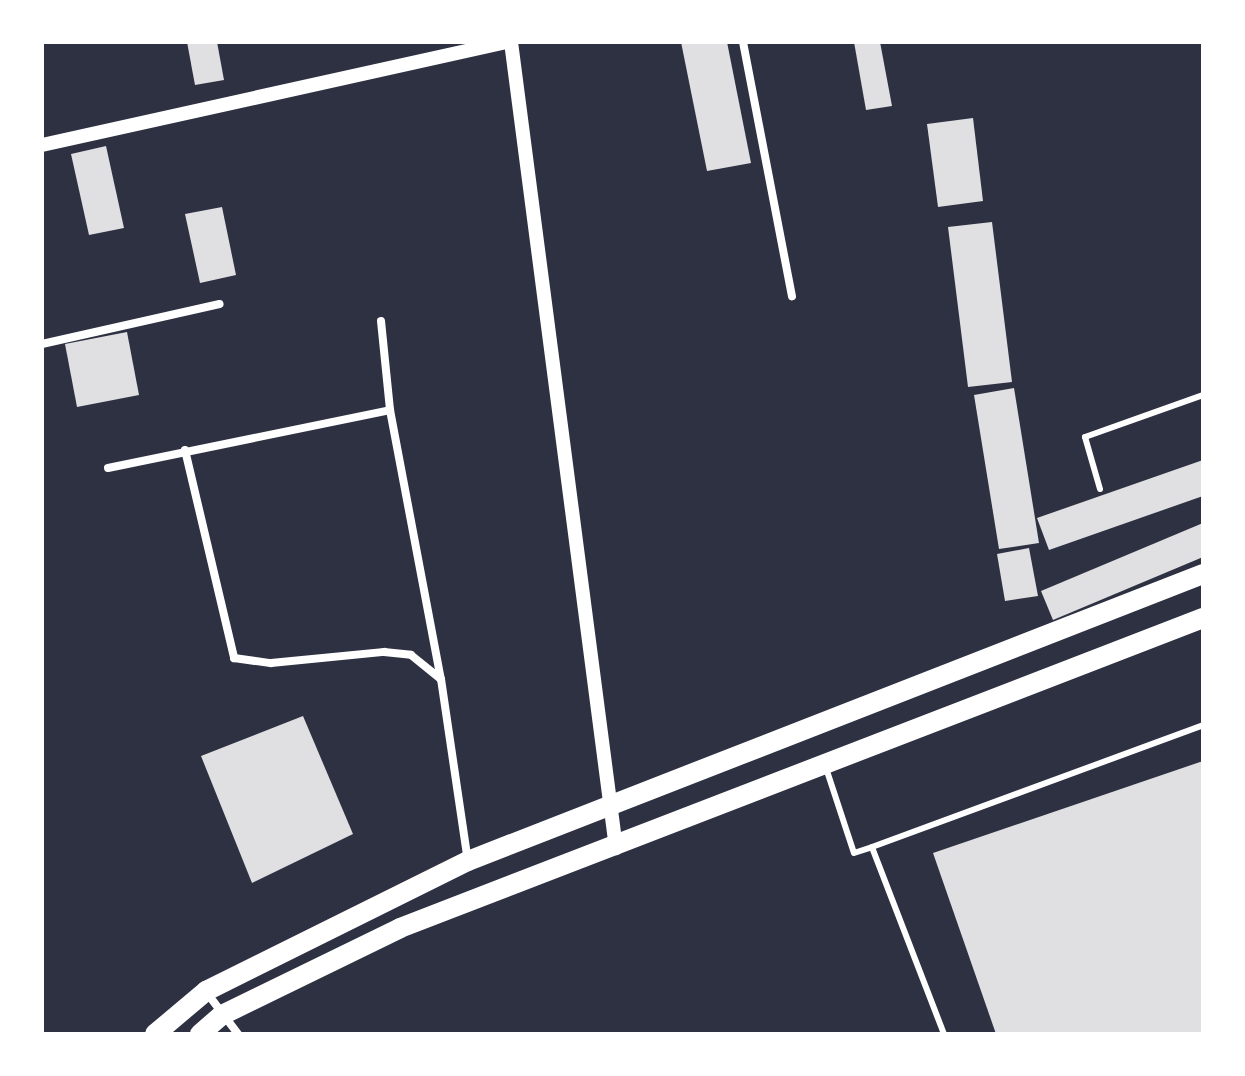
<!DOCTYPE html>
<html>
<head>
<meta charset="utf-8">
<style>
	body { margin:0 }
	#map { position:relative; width:1245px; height:1076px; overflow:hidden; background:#2d3142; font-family:"PT Sans Narrow",sans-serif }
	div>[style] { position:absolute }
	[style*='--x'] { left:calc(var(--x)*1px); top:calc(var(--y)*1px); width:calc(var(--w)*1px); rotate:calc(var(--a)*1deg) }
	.building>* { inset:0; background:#e0e0e3 }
	.service>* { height:6px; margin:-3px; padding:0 3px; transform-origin:3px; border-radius:3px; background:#fff }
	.minor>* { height:8px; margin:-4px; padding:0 4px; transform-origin:4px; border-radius:4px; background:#fff }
	.tertiary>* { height:14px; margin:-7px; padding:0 7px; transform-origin:7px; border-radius:7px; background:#fff }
	.trunk>* { height:20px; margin:-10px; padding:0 10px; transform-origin:10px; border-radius:10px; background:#fff }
	span { translate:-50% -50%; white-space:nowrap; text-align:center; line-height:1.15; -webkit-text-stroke:8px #fff; paint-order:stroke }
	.frame { position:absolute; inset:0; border:44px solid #fff; pointer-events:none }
</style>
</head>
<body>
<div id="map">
	<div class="building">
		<i style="clip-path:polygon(187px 42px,217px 42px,224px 80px,195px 85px)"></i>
		<i style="clip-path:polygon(681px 42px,727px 42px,751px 163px,707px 171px)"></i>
		<i style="clip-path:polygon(854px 42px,880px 42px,892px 106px,866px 110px)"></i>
		<i style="clip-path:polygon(973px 118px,983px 201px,938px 207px,927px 124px)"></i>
		<i style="clip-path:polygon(106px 146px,124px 228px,89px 235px,71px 154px)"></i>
		<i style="clip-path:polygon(222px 207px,236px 275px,200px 283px,185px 214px)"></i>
		<i style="clip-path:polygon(992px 222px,1012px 382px,968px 387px,948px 227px)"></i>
		<i style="clip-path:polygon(127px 332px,139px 395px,77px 407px,65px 344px)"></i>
		<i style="clip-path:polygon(1014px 388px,1039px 543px,999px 549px,974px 395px)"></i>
		<i style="clip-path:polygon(1203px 460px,1203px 496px,1049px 550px,1037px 518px)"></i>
		<i style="clip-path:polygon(1203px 523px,1203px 557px,1053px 620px,1041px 591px)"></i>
		<i style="clip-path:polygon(1029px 548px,1038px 596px,1005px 601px,997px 554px)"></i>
		<i style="clip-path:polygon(303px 716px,353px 834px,252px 883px,201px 756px)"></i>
		<i style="clip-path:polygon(1203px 761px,1203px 1034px,996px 1034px,933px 853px)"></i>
	</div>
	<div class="service">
		<i style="--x:1100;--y:489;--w:54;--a:-106.1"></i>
		<i style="--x:1085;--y:437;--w:125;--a:-19.6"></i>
		<i style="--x:826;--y:768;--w:89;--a:71.8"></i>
		<i style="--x:854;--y:853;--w:19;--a:-18"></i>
		<i style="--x:944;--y:1034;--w:200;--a:-111.1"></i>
		<i style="--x:872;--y:847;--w:353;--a:-20.2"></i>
	</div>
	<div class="minor">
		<i style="--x:743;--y:42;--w:259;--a:79.1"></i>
		<i style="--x:381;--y:321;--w:89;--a:84.2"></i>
		<i style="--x:390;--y:410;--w:274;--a:79.3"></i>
		<i style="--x:441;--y:679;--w:184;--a:81.6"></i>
		<i style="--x:42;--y:344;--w:182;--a:-12.7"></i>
		<i style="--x:185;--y:450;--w:214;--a:76.7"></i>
		<i style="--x:234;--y:658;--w:37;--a:8"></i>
		<i style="--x:271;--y:663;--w:114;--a:-5.6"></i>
		<i style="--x:384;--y:652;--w:27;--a:6"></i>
		<i style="--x:411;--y:655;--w:38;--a:39"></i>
		<i style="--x:108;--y:468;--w:288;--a:-11.6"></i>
		<i style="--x:207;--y:993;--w:51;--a:52.9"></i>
	</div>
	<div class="tertiary">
		<i style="--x:511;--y:42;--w:813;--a:82.58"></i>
		<i style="--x:42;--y:145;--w:476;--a:-12.5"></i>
	</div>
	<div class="trunk">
		<i style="--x:155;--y:1034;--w:67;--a:-40.1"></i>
		<i style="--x:206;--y:991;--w:292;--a:-26.4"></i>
		<i style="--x:468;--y:861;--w:789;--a:-21.33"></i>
		<i style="--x:200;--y:1034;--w:29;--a:-41"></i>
		<i style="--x:222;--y:1015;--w:198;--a:-26"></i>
		<i style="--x:400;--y:928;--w:861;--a:-21.11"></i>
	</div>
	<div class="frame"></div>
</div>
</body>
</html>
